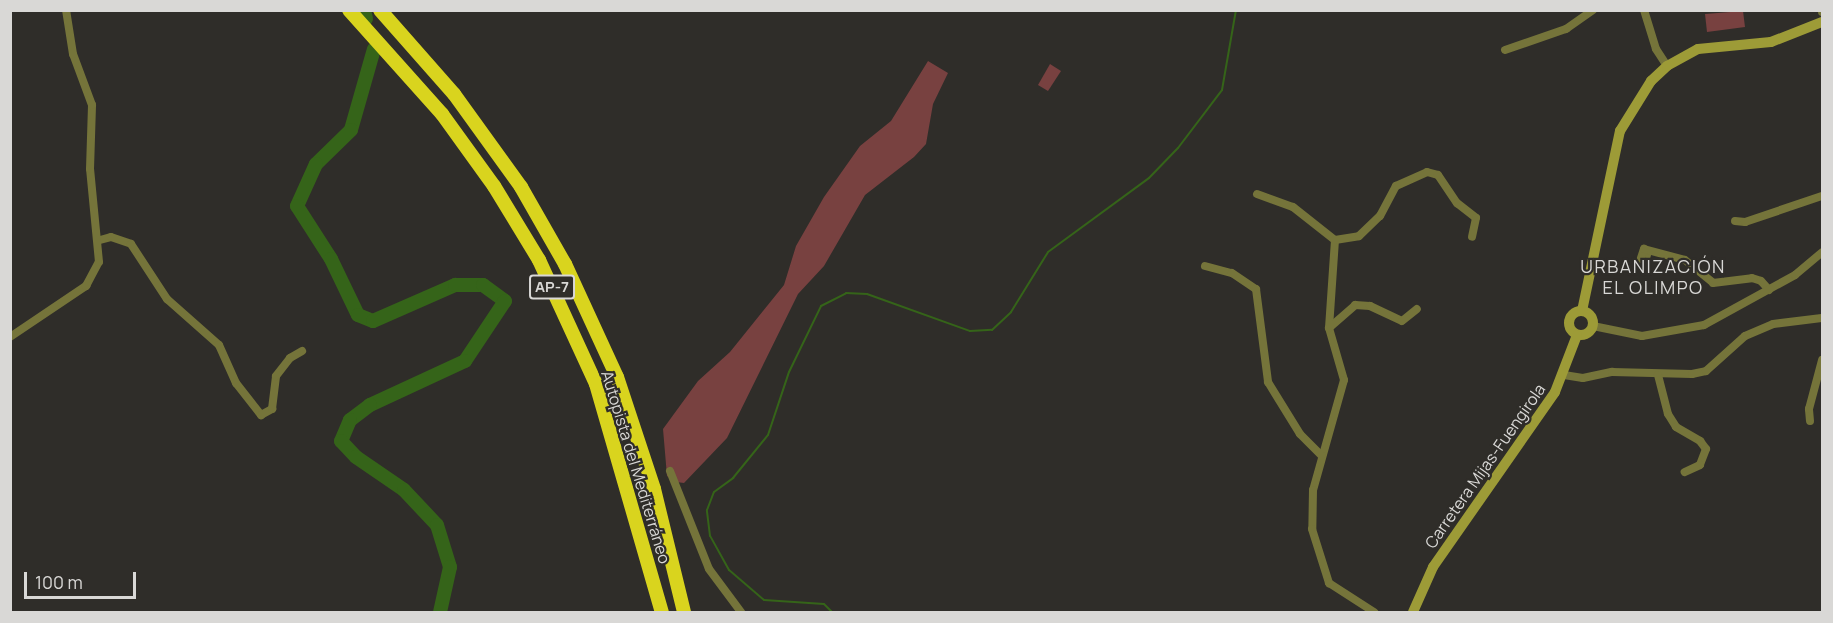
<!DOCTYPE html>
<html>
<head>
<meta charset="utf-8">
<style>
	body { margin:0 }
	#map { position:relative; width:1833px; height:623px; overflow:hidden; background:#2f2d29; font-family:Manrope,sans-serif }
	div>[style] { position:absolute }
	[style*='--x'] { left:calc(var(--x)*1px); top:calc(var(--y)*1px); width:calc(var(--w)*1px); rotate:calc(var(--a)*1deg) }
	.green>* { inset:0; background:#784140 }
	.stream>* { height:2px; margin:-1px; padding:0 1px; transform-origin:1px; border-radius:1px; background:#356419 }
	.river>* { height:14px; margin:-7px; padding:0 7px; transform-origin:7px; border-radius:7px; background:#356419 }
	.street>* { height:8px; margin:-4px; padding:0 4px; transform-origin:4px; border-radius:4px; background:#75743a }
	.secondary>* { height:10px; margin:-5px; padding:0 5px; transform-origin:5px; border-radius:5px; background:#9d9b37 }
	.secondary>.ring { margin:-5px; padding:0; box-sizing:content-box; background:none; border:10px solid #9d9b37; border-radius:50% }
	.highway>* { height:14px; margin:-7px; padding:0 7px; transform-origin:7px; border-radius:7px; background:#d9d41e }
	span { translate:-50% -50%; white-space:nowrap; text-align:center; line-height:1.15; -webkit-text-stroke:4.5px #2f2d29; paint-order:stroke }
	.shield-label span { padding:2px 4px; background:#2f2d29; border:2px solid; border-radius:4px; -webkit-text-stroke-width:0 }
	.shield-label { font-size:15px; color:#d9d8d6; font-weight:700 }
	.street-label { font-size:16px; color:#d9d8d6 }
	.neighbourhood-label { font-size:18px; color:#d9d8d6; letter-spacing:1.5px }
	.frame { position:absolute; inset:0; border:12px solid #d9d8d6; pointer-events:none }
	.scale { position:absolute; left:24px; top:572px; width:112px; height:27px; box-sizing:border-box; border:3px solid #d9d8d6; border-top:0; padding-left:8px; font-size:18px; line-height:21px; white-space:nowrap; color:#d9d8d6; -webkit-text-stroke:4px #2f2d29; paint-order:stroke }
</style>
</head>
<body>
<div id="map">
	<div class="green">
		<i style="clip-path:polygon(1743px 11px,1745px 27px,1707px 32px,1705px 14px)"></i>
		<i style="clip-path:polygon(928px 61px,948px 73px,933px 104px,926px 144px,914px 157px,865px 195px,824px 266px,798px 294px,727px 438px,684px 483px,676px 482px,667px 476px,663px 429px,698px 381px,730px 352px,784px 285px,796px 246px,824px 197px,860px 146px,891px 121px)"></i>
		<i style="clip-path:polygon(1050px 64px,1061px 71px,1048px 91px,1038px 85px)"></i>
	</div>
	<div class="stream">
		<i style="--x:832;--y:612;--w:11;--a:-135"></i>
		<i style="--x:824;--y:604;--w:60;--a:-176.2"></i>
		<i style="--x:764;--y:600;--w:46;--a:-139.4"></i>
		<i style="--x:729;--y:570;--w:39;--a:-119"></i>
		<i style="--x:710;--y:536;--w:26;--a:-97"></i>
		<i style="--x:707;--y:510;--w:19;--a:-69"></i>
		<i style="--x:714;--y:492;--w:24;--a:-36"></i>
		<i style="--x:733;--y:478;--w:55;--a:-50.9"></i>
		<i style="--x:768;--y:435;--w:66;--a:-71.6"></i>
		<i style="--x:789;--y:372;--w:73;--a:-64.1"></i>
		<i style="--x:821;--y:306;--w:28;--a:-27"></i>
		<i style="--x:846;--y:293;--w:21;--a:3"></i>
		<i style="--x:867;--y:294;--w:109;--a:19.8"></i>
		<i style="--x:970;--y:331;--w:22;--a:-3"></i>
		<i style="--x:992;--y:330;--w:26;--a:-43"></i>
		<i style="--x:1011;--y:312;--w:70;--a:-58.3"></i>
		<i style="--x:1048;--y:252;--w:125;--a:-36.2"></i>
		<i style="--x:1149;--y:178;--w:42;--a:-46"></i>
		<i style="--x:1178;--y:148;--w:73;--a:-52.8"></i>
		<i style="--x:1222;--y:90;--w:81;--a:-80.1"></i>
	</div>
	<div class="river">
		<i style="--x:364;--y:10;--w:9;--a:77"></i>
		<i style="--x:374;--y:49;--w:84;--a:105.9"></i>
		<i style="--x:351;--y:130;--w:49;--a:135.8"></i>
		<i style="--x:316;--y:164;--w:46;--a:114.3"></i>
		<i style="--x:297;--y:206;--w:63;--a:57.3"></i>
		<i style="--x:331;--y:259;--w:62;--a:64.3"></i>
		<i style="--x:358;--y:315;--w:16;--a:22"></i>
		<i style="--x:373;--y:321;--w:90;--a:-23.7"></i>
		<i style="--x:455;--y:285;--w:28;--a:0"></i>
		<i style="--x:483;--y:285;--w:27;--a:36"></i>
		<i style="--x:505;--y:301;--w:72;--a:123.7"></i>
		<i style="--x:465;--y:361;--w:105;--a:155.1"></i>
		<i style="--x:370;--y:405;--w:25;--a:143"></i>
		<i style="--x:350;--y:420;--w:23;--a:113"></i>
		<i style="--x:341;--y:441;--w:22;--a:47"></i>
		<i style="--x:356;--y:457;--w:58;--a:34.5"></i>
		<i style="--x:404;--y:490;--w:48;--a:46.7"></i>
		<i style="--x:437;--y:525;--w:44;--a:72.8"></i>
		<i style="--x:450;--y:567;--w:46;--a:102.5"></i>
	</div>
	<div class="street">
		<i style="--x:1644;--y:10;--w:41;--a:72.9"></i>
		<i style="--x:1656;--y:49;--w:20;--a:57"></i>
		<i style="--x:1822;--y:10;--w:2;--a:90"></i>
		<i style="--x:1505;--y:50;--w:65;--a:-19"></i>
		<i style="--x:1566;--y:29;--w:33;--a:-35"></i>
		<i style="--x:1257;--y:194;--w:38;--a:20"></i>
		<i style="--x:1293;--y:207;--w:53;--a:38.2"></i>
		<i style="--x:1335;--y:240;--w:88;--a:93.9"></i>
		<i style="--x:1329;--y:328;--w:54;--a:73.9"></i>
		<i style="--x:1344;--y:380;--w:114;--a:105.7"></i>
		<i style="--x:1313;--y:490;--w:39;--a:91"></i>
		<i style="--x:1312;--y:529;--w:57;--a:72.5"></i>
		<i style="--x:1329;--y:583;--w:54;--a:32.8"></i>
		<i style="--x:1735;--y:221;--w:10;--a:6"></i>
		<i style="--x:1745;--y:222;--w:81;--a:-18.7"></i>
		<i style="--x:100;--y:240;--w:11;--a:-15"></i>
		<i style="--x:111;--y:237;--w:21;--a:19"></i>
		<i style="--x:131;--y:244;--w:66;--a:56.8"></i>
		<i style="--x:167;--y:299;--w:69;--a:41.5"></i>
		<i style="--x:219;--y:345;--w:42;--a:65.9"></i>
		<i style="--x:236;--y:383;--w:41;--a:52"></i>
		<i style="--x:261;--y:415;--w:13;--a:-29"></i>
		<i style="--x:272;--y:409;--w:33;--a:-83"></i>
		<i style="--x:276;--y:376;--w:23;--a:-52"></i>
		<i style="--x:290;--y:358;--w:14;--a:-30"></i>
		<i style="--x:1335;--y:240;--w:24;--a:-9"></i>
		<i style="--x:1359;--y:236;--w:29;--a:-44"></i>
		<i style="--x:1380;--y:216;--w:34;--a:-62"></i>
		<i style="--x:1396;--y:186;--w:34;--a:-24"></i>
		<i style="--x:1427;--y:172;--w:11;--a:15"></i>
		<i style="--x:1438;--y:175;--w:34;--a:56"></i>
		<i style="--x:1457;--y:203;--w:24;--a:38"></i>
		<i style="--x:1476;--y:218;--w:19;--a:102"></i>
		<i style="--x:1648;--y:251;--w:11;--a:105"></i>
		<i style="--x:1645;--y:262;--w:5;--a:-169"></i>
		<i style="--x:1640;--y:261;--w:13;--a:-72"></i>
		<i style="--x:1644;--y:249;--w:42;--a:15"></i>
		<i style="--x:1685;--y:260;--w:36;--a:39"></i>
		<i style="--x:1713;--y:283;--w:39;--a:-7"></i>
		<i style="--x:1752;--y:278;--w:9;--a:18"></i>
		<i style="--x:1761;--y:281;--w:12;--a:48"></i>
		<i style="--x:1205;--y:266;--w:28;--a:15"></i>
		<i style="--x:1232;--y:273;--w:29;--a:34"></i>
		<i style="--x:1256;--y:289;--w:94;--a:82.6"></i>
		<i style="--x:1268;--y:382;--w:61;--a:58.4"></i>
		<i style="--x:1300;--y:434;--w:30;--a:45"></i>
		<i style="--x:1593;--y:326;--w:50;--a:11.5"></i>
		<i style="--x:1642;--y:336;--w:63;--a:-10.1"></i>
		<i style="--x:1704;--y:325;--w:104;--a:-28.8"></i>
		<i style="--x:1795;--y:275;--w:35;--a:-40"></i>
		<i style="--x:1329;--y:328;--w:35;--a:-41"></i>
		<i style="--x:1355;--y:305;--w:15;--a:4"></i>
		<i style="--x:1370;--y:306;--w:35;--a:25"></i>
		<i style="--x:1402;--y:321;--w:19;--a:-39"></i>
		<i style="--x:10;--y:337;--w:92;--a:-33.9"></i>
		<i style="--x:86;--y:286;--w:27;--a:-62"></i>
		<i style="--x:99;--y:262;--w:93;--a:-95.5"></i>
		<i style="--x:90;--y:169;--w:64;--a:-88.2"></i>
		<i style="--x:92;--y:105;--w:54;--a:-110.4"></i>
		<i style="--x:73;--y:54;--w:45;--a:-99"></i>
		<i style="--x:1564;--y:375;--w:19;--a:9"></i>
		<i style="--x:1583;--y:378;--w:30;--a:-12"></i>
		<i style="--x:1612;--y:372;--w:80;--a:1.4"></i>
		<i style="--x:1692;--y:374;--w:14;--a:-12"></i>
		<i style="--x:1706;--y:371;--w:52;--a:-41.9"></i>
		<i style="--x:1745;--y:336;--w:30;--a:-23"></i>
		<i style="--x:1773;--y:324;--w:49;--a:-7"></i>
		<i style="--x:1658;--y:375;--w:40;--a:75.6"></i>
		<i style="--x:1668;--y:414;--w:15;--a:58"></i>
		<i style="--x:1676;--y:427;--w:28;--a:30"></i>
		<i style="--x:1700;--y:441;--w:10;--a:53"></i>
		<i style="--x:1706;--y:449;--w:17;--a:111"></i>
		<i style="--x:1700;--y:465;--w:17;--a:155"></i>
		<i style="--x:1810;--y:421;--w:12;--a:-95"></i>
		<i style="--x:1809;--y:409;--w:51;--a:-75.1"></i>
		<i style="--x:670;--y:471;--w:105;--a:68.3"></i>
		<i style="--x:709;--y:569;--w:54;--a:53.3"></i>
	</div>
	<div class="secondary">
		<i class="ring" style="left:1569px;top:311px;width:14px;height:14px"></i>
		<i style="--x:1582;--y:311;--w:184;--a:-78.1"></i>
		<i style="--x:1620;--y:131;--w:59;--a:-58.2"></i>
		<i style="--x:1651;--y:81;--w:22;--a:-43"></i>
		<i style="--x:1667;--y:66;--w:35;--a:-29"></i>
		<i style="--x:1698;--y:49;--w:73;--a:-5.5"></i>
		<i style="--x:1771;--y:42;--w:55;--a:-21.4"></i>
		<i style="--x:1413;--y:612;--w:49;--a:-66"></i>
		<i style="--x:1433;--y:567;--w:213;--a:-55.1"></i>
		<i style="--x:1555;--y:392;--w:61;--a:-68.9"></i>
	</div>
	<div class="highway">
		<i style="--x:349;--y:10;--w:140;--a:48.2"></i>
		<i style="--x:442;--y:114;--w:89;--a:54.2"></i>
		<i style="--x:494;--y:186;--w:87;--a:58.7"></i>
		<i style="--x:539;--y:260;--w:136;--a:65.3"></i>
		<i style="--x:596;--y:384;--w:237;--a:73.9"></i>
		<i style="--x:380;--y:10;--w:112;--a:48.6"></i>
		<i style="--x:454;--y:94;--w:115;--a:54.2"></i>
		<i style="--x:521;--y:187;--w:89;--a:60.3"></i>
		<i style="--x:565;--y:264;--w:124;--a:65.3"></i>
		<i style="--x:617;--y:377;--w:118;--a:71.7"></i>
		<i style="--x:654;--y:489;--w:127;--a:76.3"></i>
	</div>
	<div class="shield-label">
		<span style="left:552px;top:287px">AP-7</span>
	</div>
	<div class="street-label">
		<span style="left:1485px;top:466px;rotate:-55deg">Carretera Mijas-Fuengirola</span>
		<span style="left:636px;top:467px;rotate:73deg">Autopista del Mediterráneo</span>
	</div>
	<div class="neighbourhood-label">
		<span style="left:1653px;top:277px">URBANIZACIÓN<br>EL OLIMPO</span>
	</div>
	<div class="frame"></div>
	<div class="scale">100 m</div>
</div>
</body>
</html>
